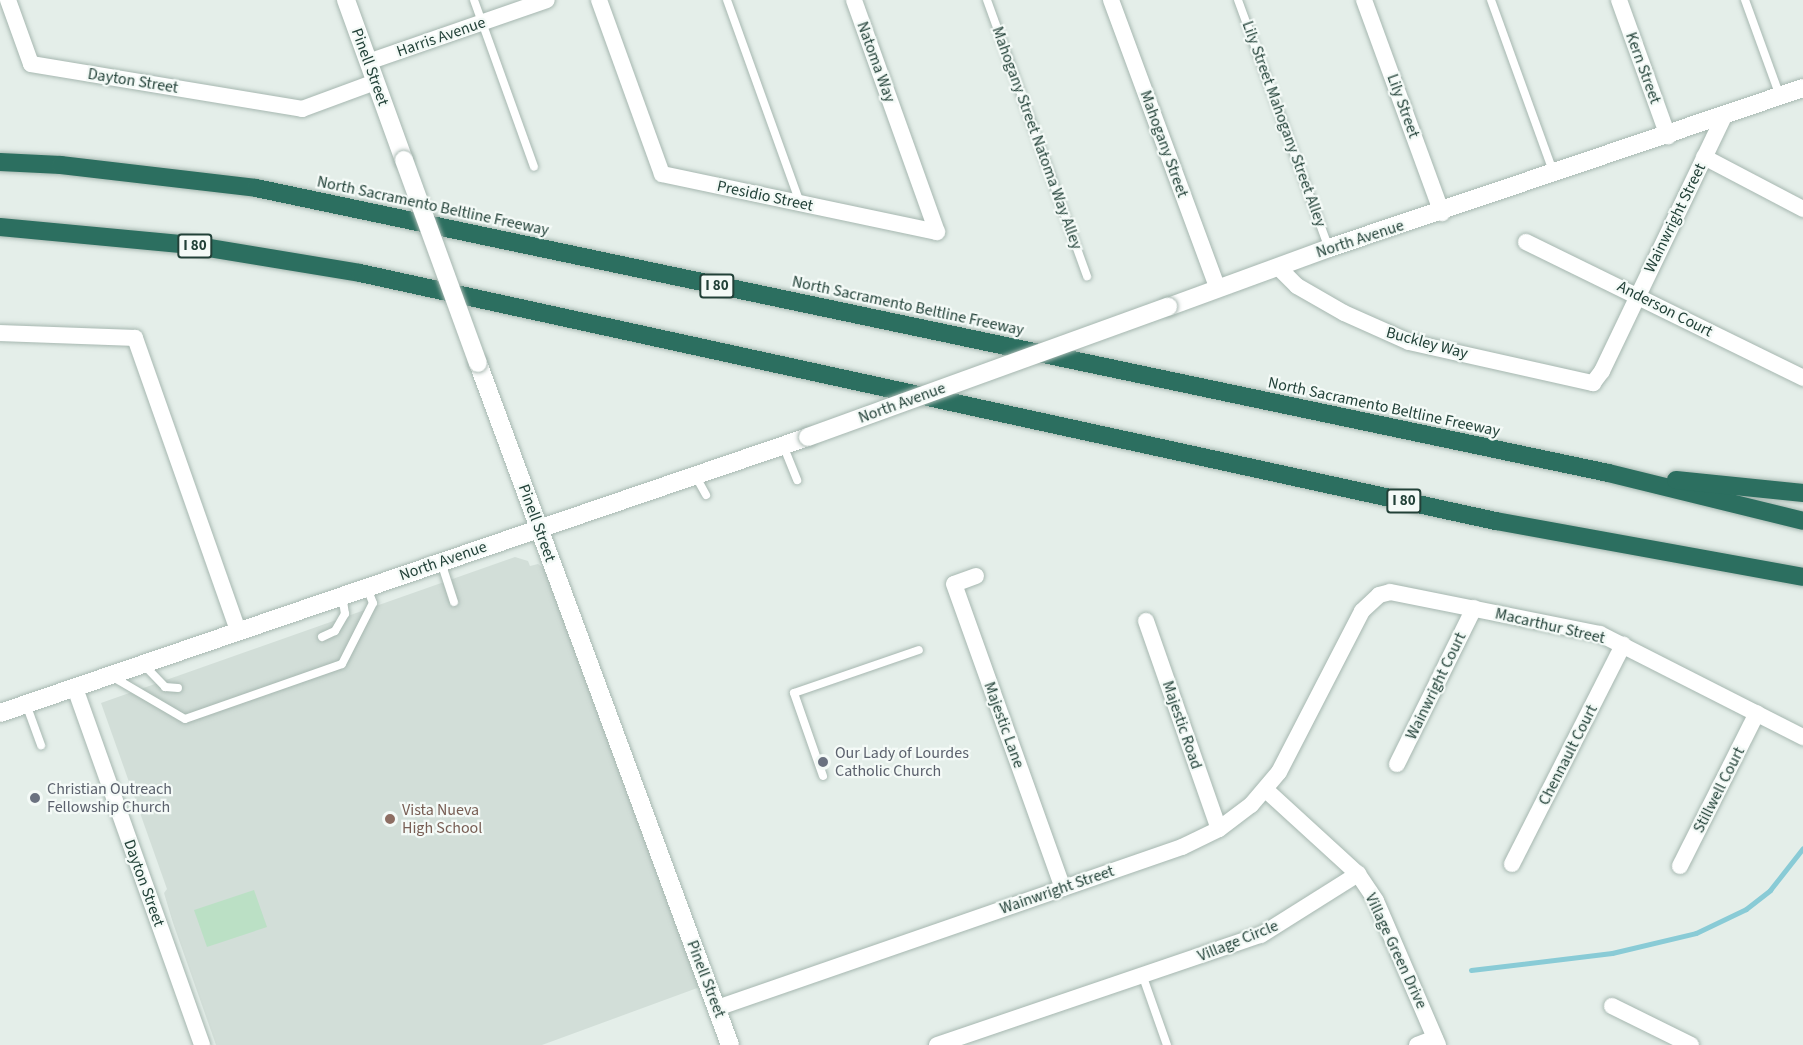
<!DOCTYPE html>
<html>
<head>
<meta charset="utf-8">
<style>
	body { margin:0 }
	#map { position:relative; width:1803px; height:1045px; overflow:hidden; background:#e4eee9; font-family:"Source Sans 3",sans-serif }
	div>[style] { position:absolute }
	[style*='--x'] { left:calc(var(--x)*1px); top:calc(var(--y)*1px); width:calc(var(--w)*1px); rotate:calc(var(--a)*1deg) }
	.built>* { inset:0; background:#d2ded8 }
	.green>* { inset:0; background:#bbe0c5 }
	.stream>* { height:5px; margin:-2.5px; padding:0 2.5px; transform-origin:2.5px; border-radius:2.5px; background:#89cbd6 }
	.roads { filter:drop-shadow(0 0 2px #a6b7b0) drop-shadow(0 0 2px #a6b7b0) }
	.service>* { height:8px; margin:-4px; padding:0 4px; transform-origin:4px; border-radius:4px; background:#fff }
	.minor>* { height:16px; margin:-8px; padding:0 8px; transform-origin:8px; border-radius:8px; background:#fff }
	.tertiary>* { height:18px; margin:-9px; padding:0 9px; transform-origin:9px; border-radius:9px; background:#fff }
	.motorway>* { height:18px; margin:-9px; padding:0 9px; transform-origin:9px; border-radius:9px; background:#2c6f60 }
	.bridges { filter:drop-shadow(0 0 2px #a6b7b0) drop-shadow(0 0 2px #a6b7b0) }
	.tertiary-bridge>* { height:18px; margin:-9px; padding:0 9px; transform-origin:9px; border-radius:9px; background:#fff }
	.dots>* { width:16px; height:16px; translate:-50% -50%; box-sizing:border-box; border:3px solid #f4faf7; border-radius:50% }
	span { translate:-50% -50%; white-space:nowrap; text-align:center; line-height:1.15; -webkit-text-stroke:4.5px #f4faf7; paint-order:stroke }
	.shield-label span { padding:2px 4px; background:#f4faf7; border:2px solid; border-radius:4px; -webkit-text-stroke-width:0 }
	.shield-label { font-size:15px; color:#224138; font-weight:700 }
	.street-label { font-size:16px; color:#224138 }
	.worship-label { font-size:16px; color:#5b616d }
	.left { translate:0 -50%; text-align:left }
	.education-label { font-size:16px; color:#785e54 }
</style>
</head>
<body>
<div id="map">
	<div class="built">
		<i style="clip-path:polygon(515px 557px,528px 561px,530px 566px,538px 564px,548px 572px,700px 987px,542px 1045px,216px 1045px,173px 923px,164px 893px,167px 889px,101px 703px)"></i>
	</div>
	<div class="green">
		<i style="clip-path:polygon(254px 890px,267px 927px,207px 947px,194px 910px)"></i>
	</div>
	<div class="stream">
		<i style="--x:1471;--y:970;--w:142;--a:-6.9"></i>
		<i style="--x:1612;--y:953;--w:86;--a:-13.4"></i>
		<i style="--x:1696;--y:933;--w:55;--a:-25.6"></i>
		<i style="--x:1746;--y:909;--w:31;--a:-38"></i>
		<i style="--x:1770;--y:890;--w:53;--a:-51.8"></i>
	</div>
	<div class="roads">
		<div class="service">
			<i style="--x:474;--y:0;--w:177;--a:70.2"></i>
			<i style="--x:727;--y:0;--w:216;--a:70.2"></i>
			<i style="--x:987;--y:0;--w:294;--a:70.1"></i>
			<i style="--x:1238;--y:0;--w:264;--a:69.9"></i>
			<i style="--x:1491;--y:0;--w:185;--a:70.1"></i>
			<i style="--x:1745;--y:0;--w:102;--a:70"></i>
			<i style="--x:783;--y:445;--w:38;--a:68"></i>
			<i style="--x:695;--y:475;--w:23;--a:61"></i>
			<i style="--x:441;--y:562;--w:42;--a:72"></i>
			<i style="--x:322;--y:637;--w:14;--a:-25"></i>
			<i style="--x:335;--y:631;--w:20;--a:-60"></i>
			<i style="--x:345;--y:614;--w:18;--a:-99"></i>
			<i style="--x:143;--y:664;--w:32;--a:46"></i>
			<i style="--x:165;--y:687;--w:13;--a:4"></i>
			<i style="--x:113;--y:677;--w:83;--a:30.3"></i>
			<i style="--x:185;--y:719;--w:166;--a:-19.3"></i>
			<i style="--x:342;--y:664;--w:68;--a:-63.1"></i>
			<i style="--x:373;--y:603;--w:16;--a:-112"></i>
			<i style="--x:26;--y:704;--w:44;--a:69.9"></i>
			<i style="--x:823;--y:776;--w:88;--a:-109.3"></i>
			<i style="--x:794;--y:693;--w:132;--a:-19"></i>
			<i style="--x:1143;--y:977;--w:72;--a:70.6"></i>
		</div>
		<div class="minor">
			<i style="--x:8;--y:0;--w:68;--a:70.2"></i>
			<i style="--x:31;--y:64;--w:275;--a:9.4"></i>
			<i style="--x:302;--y:109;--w:78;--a:-20.3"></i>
			<i style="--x:599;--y:0;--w:185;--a:70.1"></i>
			<i style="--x:662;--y:174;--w:281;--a:11.9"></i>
			<i style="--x:937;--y:232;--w:246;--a:-109.7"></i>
			<i style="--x:1111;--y:0;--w:308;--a:69.7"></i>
			<i style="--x:1364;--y:0;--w:227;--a:69.9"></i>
			<i style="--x:1619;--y:0;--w:145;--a:70.2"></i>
			<i style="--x:368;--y:62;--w:189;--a:-19.1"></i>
			<i style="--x:1704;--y:157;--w:112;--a:27.7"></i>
			<i style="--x:1526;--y:242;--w:309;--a:26.1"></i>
			<i style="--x:1278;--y:267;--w:27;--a:45"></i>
			<i style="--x:1297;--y:286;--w:54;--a:29.9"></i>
			<i style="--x:1344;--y:313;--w:71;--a:24"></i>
			<i style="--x:1409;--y:342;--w:189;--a:12.6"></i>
			<i style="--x:1593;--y:383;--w:15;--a:-53"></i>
			<i style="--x:1602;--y:371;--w:283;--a:-64.4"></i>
			<i style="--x:0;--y:333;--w:135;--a:2.1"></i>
			<i style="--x:135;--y:338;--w:311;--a:70.6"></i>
			<i style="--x:976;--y:576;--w:23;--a:160"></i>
			<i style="--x:954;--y:584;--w:323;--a:70.3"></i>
			<i style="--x:1146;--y:621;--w:220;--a:70.7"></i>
			<i style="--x:75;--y:688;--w:379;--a:70.4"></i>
			<i style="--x:1397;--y:764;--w:174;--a:-63.7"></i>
			<i style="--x:1266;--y:790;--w:125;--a:42.4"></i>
			<i style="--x:1358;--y:874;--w:32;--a:56"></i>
			<i style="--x:1376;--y:901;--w:157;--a:66.7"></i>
			<i style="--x:1512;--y:864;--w:246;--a:-63.1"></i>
			<i style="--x:1680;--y:866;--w:171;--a:-63.3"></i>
			<i style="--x:1612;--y:1006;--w:88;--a:26.3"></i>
			<i style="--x:717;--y:1008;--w:492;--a:-19.1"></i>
			<i style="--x:1182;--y:847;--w:41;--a:-25.9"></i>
			<i style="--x:1219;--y:829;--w:40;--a:-37"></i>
			<i style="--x:1251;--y:805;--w:43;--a:-49.7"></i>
			<i style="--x:1279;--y:772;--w:181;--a:-62.7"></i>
			<i style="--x:1362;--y:611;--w:23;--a:-43"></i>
			<i style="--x:1379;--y:595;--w:11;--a:-15"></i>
			<i style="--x:1390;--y:592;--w:214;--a:11.3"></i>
			<i style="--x:1600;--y:634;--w:228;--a:26.9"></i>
			<i style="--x:937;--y:1045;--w:342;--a:-18.8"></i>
			<i style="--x:1261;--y:935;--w:115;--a:-32.2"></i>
			<i style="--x:1417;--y:1045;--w:19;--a:-21"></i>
		</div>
		<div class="tertiary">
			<i style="--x:346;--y:0;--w:170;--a:70.1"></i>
			<i style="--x:1168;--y:307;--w:171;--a:-20.1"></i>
			<i style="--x:1329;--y:248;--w:500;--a:-18.65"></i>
			<i style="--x:478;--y:363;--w:727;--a:69.72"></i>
			<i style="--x:0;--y:713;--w:854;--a:-18.86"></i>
		</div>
		<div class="motorway">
			<i style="--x:0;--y:162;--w:61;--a:2.8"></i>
			<i style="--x:61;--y:165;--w:196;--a:6.7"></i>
			<i style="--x:256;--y:188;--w:1382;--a:11.9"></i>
			<i style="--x:1608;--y:473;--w:201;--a:13.8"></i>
			<i style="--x:0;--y:227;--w:192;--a:5.4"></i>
			<i style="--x:191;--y:245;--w:171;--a:9.4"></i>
			<i style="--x:360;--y:273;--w:1163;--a:12.32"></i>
			<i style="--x:1496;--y:521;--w:312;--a:10.3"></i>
			<i style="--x:1676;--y:480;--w:128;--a:5.8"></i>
		</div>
	</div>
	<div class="bridges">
		<div class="tertiary-bridge">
			<i style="--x:404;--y:160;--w:216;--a:70"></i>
			<i style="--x:808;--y:437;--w:383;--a:-19.9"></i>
		</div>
	</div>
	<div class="dots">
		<i style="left:823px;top:762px;background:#6b7280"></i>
		<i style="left:35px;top:798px;background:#6b7280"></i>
		<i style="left:390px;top:819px;background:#8d6e63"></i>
	</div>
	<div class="shield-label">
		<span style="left:195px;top:246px">I 80</span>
		<span style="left:717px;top:286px">I 80</span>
		<span style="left:1404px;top:501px">I 80</span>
	</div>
	<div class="street-label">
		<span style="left:441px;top:37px;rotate:-19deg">Harris Avenue</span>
		<span style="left:876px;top:62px;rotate:70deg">Natoma Way</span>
		<span style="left:370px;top:67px;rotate:70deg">Pinell Street</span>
		<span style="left:1643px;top:68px;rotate:70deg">Kern Street</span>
		<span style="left:133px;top:81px;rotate:9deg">Dayton Street</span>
		<span style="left:1403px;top:106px;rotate:70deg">Lily Street</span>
		<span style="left:1284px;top:124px;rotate:70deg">Lily Street Mahogany Street Alley</span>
		<span style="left:1037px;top:138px;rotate:70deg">Mahogany Street Natoma Way Alley</span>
		<span style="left:1164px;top:144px;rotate:70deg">Mahogany Street</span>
		<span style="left:765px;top:196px;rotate:12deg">Presidio Street</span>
		<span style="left:433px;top:206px;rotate:12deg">North Sacramento Beltline Freeway</span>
		<span style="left:1675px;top:218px;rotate:-64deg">Wainwright Street</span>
		<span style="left:1360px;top:239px;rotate:-18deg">North Avenue</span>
		<span style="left:908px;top:306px;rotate:12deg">North Sacramento Beltline Freeway</span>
		<span style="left:1665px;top:309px;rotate:27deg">Anderson Court</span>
		<span style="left:1427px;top:343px;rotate:15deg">Buckley Way</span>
		<span style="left:902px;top:403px;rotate:-20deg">North Avenue</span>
		<span style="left:1384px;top:407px;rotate:12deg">North Sacramento Beltline Freeway</span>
		<span style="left:537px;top:523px;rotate:70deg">Pinell Street</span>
		<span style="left:443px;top:561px;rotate:-19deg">North Avenue</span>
		<span style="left:1550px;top:626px;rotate:13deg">Macarthur Street</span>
		<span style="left:1436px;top:686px;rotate:-64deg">Wainwright Court</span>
		<span style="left:1004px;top:725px;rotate:70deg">Majestic Lane</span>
		<span style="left:1182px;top:725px;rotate:71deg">Majestic Road</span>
		<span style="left:1568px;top:755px;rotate:-63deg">Chennault Court</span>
		<span style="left:1719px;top:790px;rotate:-63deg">Stillwell Court</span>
		<span style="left:144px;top:883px;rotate:70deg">Dayton Street</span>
		<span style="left:1057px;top:890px;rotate:-19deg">Wainwright Street</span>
		<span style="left:1238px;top:941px;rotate:-22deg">Village Circle</span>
		<span style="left:1396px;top:951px;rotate:65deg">Village Green Drive</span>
		<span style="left:706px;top:979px;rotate:69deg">Pinell Street</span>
	</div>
	<div class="worship-label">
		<span class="left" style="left:835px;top:762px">Our Lady of Lourdes<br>Catholic Church</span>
		<span class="left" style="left:47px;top:798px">Christian Outreach<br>Fellowship Church</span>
	</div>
	<div class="education-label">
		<span class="left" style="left:402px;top:819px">Vista Nueva<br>High School</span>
	</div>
</div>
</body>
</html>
